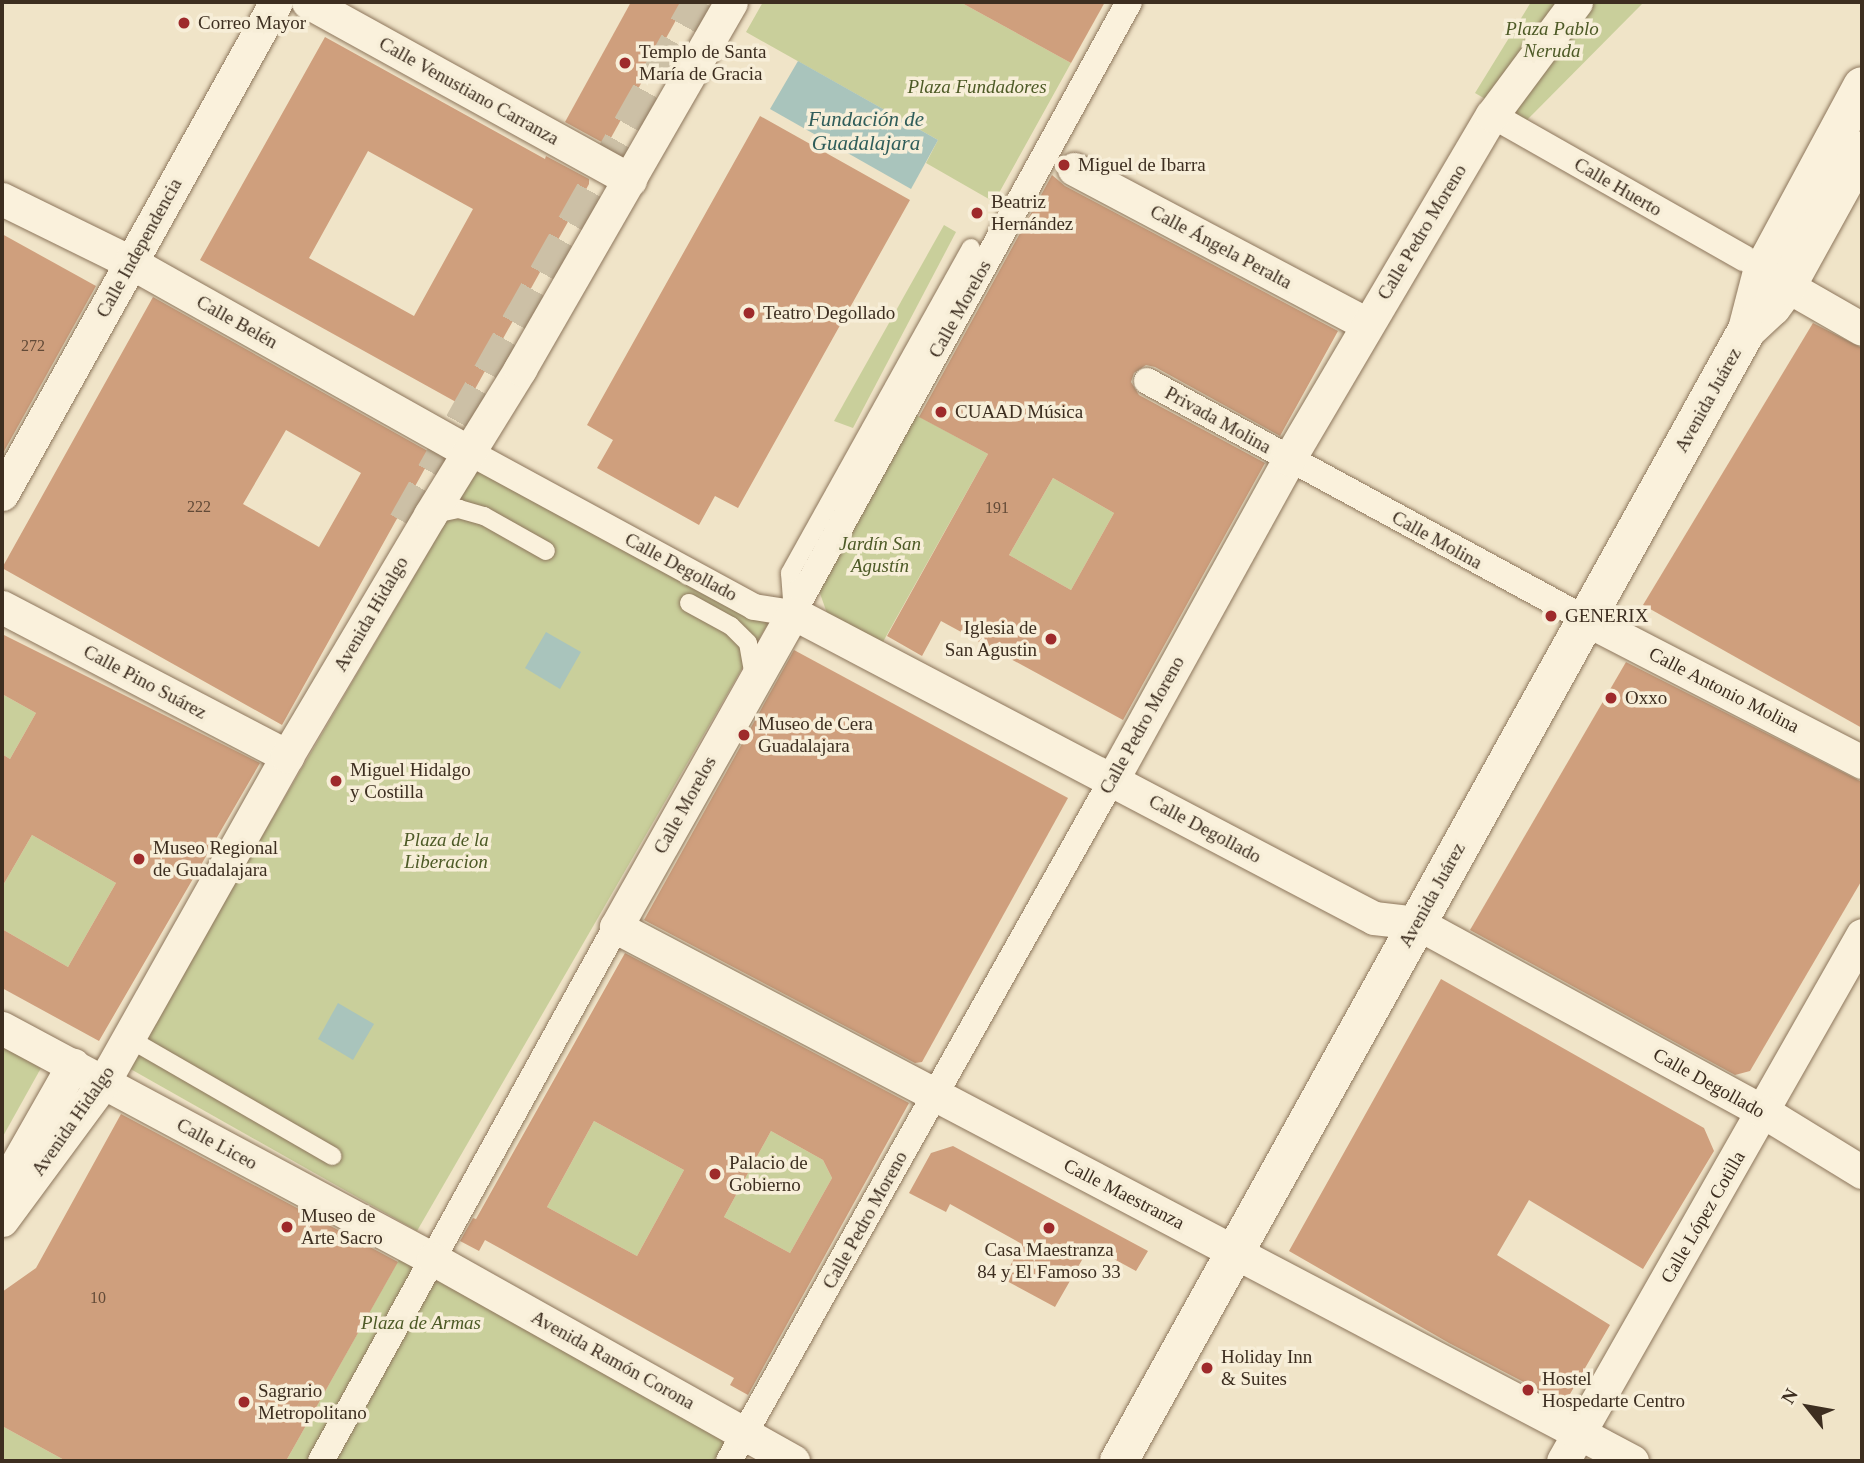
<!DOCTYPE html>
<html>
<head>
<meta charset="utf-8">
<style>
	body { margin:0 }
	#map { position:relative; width:1864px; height:1463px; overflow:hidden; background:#f0e4c8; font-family:Georgia,serif }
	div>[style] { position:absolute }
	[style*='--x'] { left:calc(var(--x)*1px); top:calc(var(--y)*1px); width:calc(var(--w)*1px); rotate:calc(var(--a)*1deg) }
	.green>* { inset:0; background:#c9cf9b }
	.water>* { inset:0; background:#a9c4bc }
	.building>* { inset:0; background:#cf9f7d }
	.secondary-tunnel>* { height:38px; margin-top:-19px; transform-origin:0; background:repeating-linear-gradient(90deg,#ccc0a6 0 38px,transparent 0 57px) }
	.roads { filter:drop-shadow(0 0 2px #8d765c) drop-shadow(0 0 2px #8d765c) }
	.service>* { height:18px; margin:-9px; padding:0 9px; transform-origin:9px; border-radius:9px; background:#faf1dc }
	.pedestrian>* { height:26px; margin:-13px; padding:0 13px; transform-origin:13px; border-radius:13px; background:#faf1dc }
	.minor>* { height:33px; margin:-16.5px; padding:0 16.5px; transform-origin:16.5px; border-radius:16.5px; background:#faf1dc }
	.secondary>* { height:38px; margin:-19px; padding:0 19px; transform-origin:19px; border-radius:19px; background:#faf1dc }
	.dots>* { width:19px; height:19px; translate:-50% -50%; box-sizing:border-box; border:4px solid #f7eed8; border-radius:50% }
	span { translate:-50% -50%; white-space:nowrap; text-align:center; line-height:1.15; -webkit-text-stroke:7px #f7eed8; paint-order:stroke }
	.number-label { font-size:16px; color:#624a37 }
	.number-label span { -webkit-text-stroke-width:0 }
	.poi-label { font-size:19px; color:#3d2e20 }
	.left { translate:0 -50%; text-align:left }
	.right { translate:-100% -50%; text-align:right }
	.park-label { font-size:19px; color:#4d5a26; font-style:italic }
	.street-label { font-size:19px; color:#3d2e20 }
	.water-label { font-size:21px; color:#2f5d5a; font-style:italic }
	.frame { position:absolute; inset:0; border:4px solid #3d2e20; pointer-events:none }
	.north { position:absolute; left:1773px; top:1372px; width:70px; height:70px; -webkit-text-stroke:5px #f7eed8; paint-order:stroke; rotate:301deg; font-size:19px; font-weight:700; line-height:28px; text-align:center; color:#3d2e20 }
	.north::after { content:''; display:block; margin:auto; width:24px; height:32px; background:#3d2e20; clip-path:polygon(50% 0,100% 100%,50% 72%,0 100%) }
</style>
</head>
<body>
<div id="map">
	<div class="green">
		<i style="clip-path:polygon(763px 2px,960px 2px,1071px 63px,994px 202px,926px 163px,938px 140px,746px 32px)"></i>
		<i style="clip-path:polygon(1531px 2px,1644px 2px,1525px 122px,1475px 93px)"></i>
		<i style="clip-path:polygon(944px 225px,956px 232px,853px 428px,834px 421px)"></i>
		<i style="clip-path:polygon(907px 410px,988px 454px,879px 649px,830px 622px,815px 579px)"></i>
		<i style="clip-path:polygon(488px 450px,777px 608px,417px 1231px,127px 1067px)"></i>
		<i style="clip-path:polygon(1053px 478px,1114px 513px,1071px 590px,1009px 555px)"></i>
		<i style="clip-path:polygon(2px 694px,36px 713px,10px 759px,2px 754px)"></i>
		<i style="clip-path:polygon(32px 835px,116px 883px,68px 967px,2px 929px,2px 887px)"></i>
		<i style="clip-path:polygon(2px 1046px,41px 1068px,2px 1138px)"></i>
		<i style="clip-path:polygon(594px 1121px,684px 1170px,637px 1256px,547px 1207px)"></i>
		<i style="clip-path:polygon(771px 1131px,823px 1160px,832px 1178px,790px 1253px,724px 1217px)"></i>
		<i style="clip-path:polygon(401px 1256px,750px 1452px,744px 1461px,286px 1461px)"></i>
		<i style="clip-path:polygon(2px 1426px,66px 1461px,2px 1461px)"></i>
	</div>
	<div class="water">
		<i style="clip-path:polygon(798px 61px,938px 140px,911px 189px,770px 109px)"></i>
		<i style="clip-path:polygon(546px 632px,581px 652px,560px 689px,525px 668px)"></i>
		<i style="clip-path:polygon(338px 1003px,374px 1024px,353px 1060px,318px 1039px)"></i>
	</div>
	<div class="building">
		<i style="clip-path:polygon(631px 2px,686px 2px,607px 145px,565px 122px)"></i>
		<i style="clip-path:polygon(960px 2px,1105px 2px,1071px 63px)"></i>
		<i style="clip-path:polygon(evenodd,325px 37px,545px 159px,546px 156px,589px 179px,589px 184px,465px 407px,200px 260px,325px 37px,368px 151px,473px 209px,414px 316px,309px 258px,368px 151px)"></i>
		<i style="clip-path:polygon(760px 116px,910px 200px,738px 508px,715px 496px,699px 525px,597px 468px,613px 440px,587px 425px)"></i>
		<i style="clip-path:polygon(evenodd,1052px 175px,1065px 186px,1338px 331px,1280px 436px,1155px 367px,1146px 365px,1134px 373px,1131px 382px,1139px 395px,1265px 463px,1123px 720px,941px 621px,922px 656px,887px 636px,988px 454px,919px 417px,1052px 175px,1053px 478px,1114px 513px,1071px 590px,1009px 555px,1053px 478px)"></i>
		<i style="clip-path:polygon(2px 234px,96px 286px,2px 455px)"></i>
		<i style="clip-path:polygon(evenodd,153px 297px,433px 454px,282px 725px,2px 568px,153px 297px,286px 430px,361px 473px,319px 547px,243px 504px,286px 430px)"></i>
		<i style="clip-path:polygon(1813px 323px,1862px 348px,1862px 728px,1643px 605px)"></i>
		<i style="clip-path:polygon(2px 634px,260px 763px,99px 1041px,2px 988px,2px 929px,68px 967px,116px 883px,32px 835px,2px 887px,2px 754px,10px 759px,36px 713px,2px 694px)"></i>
		<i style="clip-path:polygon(794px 650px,1068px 798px,922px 1062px,915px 1063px,644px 920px)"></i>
		<i style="clip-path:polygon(1626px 662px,1862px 782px,1862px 880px,1750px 1071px,1735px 1075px,1470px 930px)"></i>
		<i style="clip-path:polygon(evenodd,625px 953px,909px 1103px,748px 1395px,730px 1385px,734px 1378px,485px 1240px,479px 1251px,460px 1241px,473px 1218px,476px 1219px,625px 953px,594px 1121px,684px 1170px,637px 1256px,547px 1207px,594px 1121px,625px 953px,771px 1131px,823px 1160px,832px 1178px,790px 1253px,724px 1217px,771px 1131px)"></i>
		<i style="clip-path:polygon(1441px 979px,1704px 1128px,1714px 1151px,1643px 1269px,1529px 1200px,1497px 1255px,1610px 1325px,1570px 1394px,1556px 1399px,1449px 1343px,1289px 1251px)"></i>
		<i style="clip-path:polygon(121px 1114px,398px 1262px,286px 1461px,66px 1461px,2px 1426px,2px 1292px,36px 1268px)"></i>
		<i style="clip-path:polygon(953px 1146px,1148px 1251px,1136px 1271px,1090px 1246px,1055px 1307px,1003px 1279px,1022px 1244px,950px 1204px,946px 1212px,909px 1193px,931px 1153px)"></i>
	</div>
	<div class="secondary-tunnel">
		<i style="--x:407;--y:524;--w:600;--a:-60.53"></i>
	</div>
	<div class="roads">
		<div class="service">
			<i style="--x:430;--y:515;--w:30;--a:-12"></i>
			<i style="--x:459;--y:509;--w:26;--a:16"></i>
			<i style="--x:484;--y:516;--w:71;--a:29.4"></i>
			<i style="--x:689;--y:603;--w:48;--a:28.7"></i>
			<i style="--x:731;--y:626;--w:24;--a:45"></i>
			<i style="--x:748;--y:643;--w:34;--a:80"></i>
			<i style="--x:793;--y:613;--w:40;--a:-94.3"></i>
			<i style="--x:790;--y:573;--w:372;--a:-60.9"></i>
			<i style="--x:128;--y:1038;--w:236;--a:30"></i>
		</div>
		<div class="pedestrian">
			<i style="--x:1492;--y:115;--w:290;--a:29.6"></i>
			<i style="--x:1147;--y:381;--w:498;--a:28.5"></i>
			<i style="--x:469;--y:452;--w:324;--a:28.5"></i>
			<i style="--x:754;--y:607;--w:39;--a:9"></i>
			<i style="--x:793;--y:613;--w:697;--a:-61.19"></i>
			<i style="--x:321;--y:1461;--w:610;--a:-61.08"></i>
			<i style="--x:729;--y:1461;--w:781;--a:-60.65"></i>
		</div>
		<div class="minor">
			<i style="--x:308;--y:2;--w:368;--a:28.9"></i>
			<i style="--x:1074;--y:169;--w:331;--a:27.9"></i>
			<i style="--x:2;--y:199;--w:143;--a:26.2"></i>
			<i style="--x:130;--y:262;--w:389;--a:29.3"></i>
			<i style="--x:1787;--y:286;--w:86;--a:29.8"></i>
			<i style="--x:2;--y:494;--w:563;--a:-60.89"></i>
			<i style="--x:2;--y:607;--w:322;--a:27.6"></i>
			<i style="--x:1585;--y:619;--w:312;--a:27.3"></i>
			<i style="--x:1112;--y:780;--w:367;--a:-61.1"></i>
			<i style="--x:1289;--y:459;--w:399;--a:-59.5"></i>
			<i style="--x:1492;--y:115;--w:141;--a:-53.4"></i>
			<i style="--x:2;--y:1028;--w:489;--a:28.2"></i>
			<i style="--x:433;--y:1259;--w:413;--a:29.3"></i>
			<i style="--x:3;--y:1188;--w:142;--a:-60.4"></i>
			<i style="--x:2;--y:1220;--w:170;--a:-53.6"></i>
			<i style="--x:103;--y:1083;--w:375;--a:-60.6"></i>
			<i style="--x:287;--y:756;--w:280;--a:-59.3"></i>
			<i style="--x:430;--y:515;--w:172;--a:-58.3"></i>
			<i style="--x:520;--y:369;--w:423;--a:-60.1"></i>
			<i style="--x:1563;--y:1461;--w:605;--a:-60.38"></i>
			<i style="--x:1632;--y:1461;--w:1148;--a:-152.27"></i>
			<i style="--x:616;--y:927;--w:360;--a:-60.6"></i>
			<i style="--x:793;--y:613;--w:656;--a:27.7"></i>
			<i style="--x:1374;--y:918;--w:43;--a:6.6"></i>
			<i style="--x:1417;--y:923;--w:395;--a:28.6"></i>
			<i style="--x:1764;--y:1112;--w:115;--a:31.5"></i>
		</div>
		<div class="secondary">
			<i style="--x:1748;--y:326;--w:56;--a:-75.5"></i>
			<i style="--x:1762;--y:272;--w:211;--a:-61.7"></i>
			<i style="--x:1119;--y:1461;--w:1294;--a:-60.96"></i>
			<i style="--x:1747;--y:330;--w:34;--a:-43"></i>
			<i style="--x:1772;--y:307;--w:26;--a:-54"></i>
			<i style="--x:1787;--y:286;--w:155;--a:-61.1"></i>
		</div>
	</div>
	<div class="dots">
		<i style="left:184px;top:23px;background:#9e2a2b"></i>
		<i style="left:625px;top:63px;background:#9e2a2b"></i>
		<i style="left:1064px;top:165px;background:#9e2a2b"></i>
		<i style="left:977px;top:213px;background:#9e2a2b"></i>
		<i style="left:749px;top:313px;background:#9e2a2b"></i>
		<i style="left:941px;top:412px;background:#9e2a2b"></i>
		<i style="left:1551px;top:616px;background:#9e2a2b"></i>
		<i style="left:1051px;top:639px;background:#9e2a2b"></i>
		<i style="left:1611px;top:698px;background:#9e2a2b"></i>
		<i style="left:744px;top:735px;background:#9e2a2b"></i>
		<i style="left:336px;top:781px;background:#9e2a2b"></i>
		<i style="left:139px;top:859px;background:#9e2a2b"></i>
		<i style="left:715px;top:1174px;background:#9e2a2b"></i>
		<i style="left:287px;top:1227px;background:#9e2a2b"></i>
		<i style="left:1049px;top:1228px;background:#9e2a2b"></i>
		<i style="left:1207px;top:1368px;background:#9e2a2b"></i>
		<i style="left:1528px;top:1390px;background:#9e2a2b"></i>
		<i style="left:244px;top:1402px;background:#9e2a2b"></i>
	</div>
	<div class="number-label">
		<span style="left:33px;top:346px">272</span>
		<span style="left:199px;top:507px">222</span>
		<span style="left:997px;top:508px">191</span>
		<span style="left:98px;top:1298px">10</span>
	</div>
	<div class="poi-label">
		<span class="left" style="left:198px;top:23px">Correo Mayor</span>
		<span class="left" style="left:639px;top:63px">Templo de Santa<br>María de Gracia</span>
		<span class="left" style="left:1078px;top:165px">Miguel de Ibarra</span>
		<span class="left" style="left:991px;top:213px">Beatriz<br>Hernández</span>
		<span class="left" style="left:763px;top:313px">Teatro Degollado</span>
		<span class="left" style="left:955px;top:412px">CUAAD Música</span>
		<span class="left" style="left:1565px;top:616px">GENERIX</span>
		<span class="right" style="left:1037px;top:639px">Iglesia de<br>San Agustin</span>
		<span class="left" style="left:1625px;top:698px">Oxxo</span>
		<span class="left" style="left:758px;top:735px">Museo de Cera<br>Guadalajara</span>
		<span class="left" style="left:350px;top:781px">Miguel Hidalgo<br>y Costilla</span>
		<span class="left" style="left:153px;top:859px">Museo Regional<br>de Guadalajara</span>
		<span class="left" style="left:729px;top:1174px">Palacio de<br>Gobierno</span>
		<span class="left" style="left:301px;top:1227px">Museo de<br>Arte Sacro</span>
		<span style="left:1049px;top:1261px">Casa Maestranza<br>84 y El Famoso 33</span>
		<span class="left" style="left:1221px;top:1368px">Holiday Inn<br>&amp; Suites</span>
		<span class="left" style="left:1542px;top:1390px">Hostel<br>Hospedarte Centro</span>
		<span class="left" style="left:258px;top:1402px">Sagrario<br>Metropolitano</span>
	</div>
	<div class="park-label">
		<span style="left:1552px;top:40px">Plaza Pablo<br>Neruda</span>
		<span style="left:977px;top:87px">Plaza Fundadores</span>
		<span style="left:880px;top:555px">Jardín San<br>Agustín</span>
		<span style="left:446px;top:851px">Plaza de la<br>Liberacion</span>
		<span style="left:421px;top:1323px">Plaza de Armas</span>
	</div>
	<div class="street-label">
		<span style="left:469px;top:91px;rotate:29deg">Calle Venustiano Carranza</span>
		<span style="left:1618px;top:187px;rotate:30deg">Calle Huerto</span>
		<span style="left:1422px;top:232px;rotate:-59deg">Calle Pedro Moreno</span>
		<span style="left:1221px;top:247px;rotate:28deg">Calle Ángela Peralta</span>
		<span style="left:139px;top:248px;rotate:-61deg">Calle Independencia</span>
		<span style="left:960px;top:309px;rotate:-61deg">Calle Morelos</span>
		<span style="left:237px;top:322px;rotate:29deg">Calle Belén</span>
		<span style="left:1708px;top:400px;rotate:-61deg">Avenida Juárez</span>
		<span style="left:1218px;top:420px;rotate:29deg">Privada Molina</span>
		<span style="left:1437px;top:540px;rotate:29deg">Calle Molina</span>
		<span style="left:681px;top:567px;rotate:28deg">Calle Degollado</span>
		<span style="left:371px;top:614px;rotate:-60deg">Avenida Hidalgo</span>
		<span style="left:145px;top:682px;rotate:28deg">Calle Pino Suárez</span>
		<span style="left:1724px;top:690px;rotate:27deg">Calle Antonio Molina</span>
		<span style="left:1142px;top:725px;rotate:-61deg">Calle Pedro Moreno</span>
		<span style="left:685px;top:805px;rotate:-61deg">Calle Morelos</span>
		<span style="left:1205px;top:829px;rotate:28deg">Calle Degollado</span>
		<span style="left:1432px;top:895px;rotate:-61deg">Avenida Juárez</span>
		<span style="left:1709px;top:1083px;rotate:29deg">Calle Degollado</span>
		<span style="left:73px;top:1121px;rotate:-55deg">Avenida Hidalgo</span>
		<span style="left:217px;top:1144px;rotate:28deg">Calle Liceo</span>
		<span style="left:1124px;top:1194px;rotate:27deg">Calle Maestranza</span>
		<span style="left:1703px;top:1217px;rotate:-60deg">Calle López Cotilla</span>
		<span style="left:865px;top:1220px;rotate:-61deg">Calle Pedro Moreno</span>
		<span style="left:613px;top:1360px;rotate:29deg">Avenida Ramón Corona</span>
	</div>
	<div class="water-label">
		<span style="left:866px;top:131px">Fundación de<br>Guadalajara</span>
	</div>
	<div class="frame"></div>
	<div class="north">N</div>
</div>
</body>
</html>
